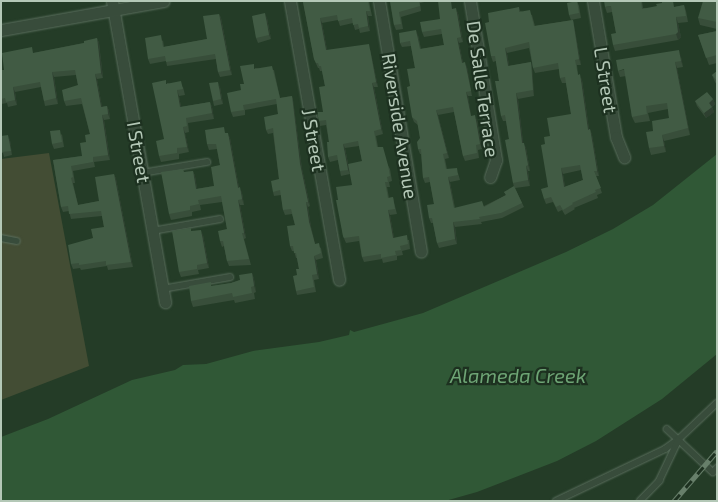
<!DOCTYPE html>
<html>
<head>
<meta charset="utf-8">
<style>
	body { margin:0 }
	#map { position:relative; width:718px; height:502px; overflow:hidden; background:#243c27; font-family:"Exo 2",sans-serif }
	div>[style] { position:absolute }
	[style*='--x'] { left:calc(var(--x)*1px); top:calc(var(--y)*1px); width:calc(var(--w)*1px); rotate:calc(var(--a)*1deg) }
	.green>* { inset:0; background:#434d34 }
	.water>* { inset:0; background:#305836 }
	.roads { filter:drop-shadow(0 0 1px #596d5c) drop-shadow(0 0 1px #596d5c) }
	.lane>* { height:5.5px; margin:-2.75px; padding:0 2.75px; transform-origin:2.75px; border-radius:2.75px; background:#384c3b }
	.street>* { height:11px; margin:-5.5px; padding:0 5.5px; transform-origin:5.5px; border-radius:5.5px; background:#384c3b }
	.rail>* { height:5px; margin-top:-2.5px; transform-origin:0; background:repeating-linear-gradient(90deg,#1d3120 0 9px,#677f6a 0 18px); box-sizing:border-box; border-block:1px solid #677f6a }
	.wall>* { inset:0; background:#384e3a }
	.shaded-wall>* { inset:0; background:#2e4030 }
	.building>* { inset:0; background:#415b44 }
	span { translate:-50% -50%; white-space:nowrap; text-align:center; line-height:1.15; -webkit-text-stroke:4.5px #1d3120; paint-order:stroke }
	.street-label { font-size:19px; color:#b4c8b7 }
	.water-label { font-size:20px; color:#6ea575; font-style:italic }
	.frame { position:absolute; inset:0; border:2px solid #b4c8b7; pointer-events:none }
</style>
</head>
<body>
<div id="map">
	<div class="green">
		<i style="clip-path:polygon(49px 153px,89px 366px,1px 400px,1px 159px)"></i>
	</div>
	<div class="water">
		<i style="clip-path:polygon(717px 154px,717px 354px,662px 399px,596px 441px,557px 461px,477px 492px,445px 501px,1px 501px,1px 437px,48px 419px,132px 380px,175px 370px,183px 365px,206px 364px,253px 351px,319px 342px,349px 335px,350px 330px,354px 332px,423px 313px,566px 252px,613px 229px,653px 205px)"></i>
	</div>
	<div class="roads">
		<div class="lane">
			<i style="--x:142;--y:173;--w:66;--a:-9.6"></i>
			<i style="--x:152;--y:231;--w:69;--a:-10"></i>
			<i style="--x:1;--y:238;--w:16;--a:11"></i>
			<i style="--x:162;--y:289;--w:69;--a:-10"></i>
			<i style="--x:667;--y:429;--w:63;--a:43.1"></i>
			<i style="--x:713;--y:472;--w:6;--a:-45"></i>
			<i style="--x:556;--y:501;--w:121;--a:-25.5"></i>
			<i style="--x:665;--y:449;--w:17;--a:-36"></i>
			<i style="--x:679;--y:439;--w:52;--a:-43.5"></i>
			<i style="--x:640;--y:501;--w:28;--a:-46"></i>
			<i style="--x:659;--y:481;--w:44;--a:-64.6"></i>
		</div>
		<div class="street">
			<i style="--x:112;--y:1;--w:306;--a:80"></i>
			<i style="--x:290;--y:1;--w:283;--a:80"></i>
			<i style="--x:379;--y:1;--w:254;--a:80.5"></i>
			<i style="--x:470;--y:1;--w:161;--a:80.7"></i>
			<i style="--x:496;--y:160;--w:18;--a:109"></i>
			<i style="--x:593;--y:1;--w:138;--a:80.4"></i>
			<i style="--x:616;--y:137;--w:22;--a:68"></i>
			<i style="--x:1;--y:30;--w:165;--a:-10.1"></i>
		</div>
	</div>
	<div class="rail">
		<i style="--x:674;--y:501;--w:66;--a:-49.3"></i>
	</div>
	<div class="wall">
		<i style="clip-path:polygon(369px 1px,372px 16px,368px 16px,370px 31px,360px 33px,359px 29px,355px 30px,353px 23px,340px 26px,338px 20px,322px 23px,327px 50px,370px 49px,378px 87px,374px 87px,383px 134px,376px 136px,378px 147px,390px 169px,392px 181px,389px 182px,390px 187px,387px 187px,389px 198px,393px 197px,394px 202px,397px 214px,390px 215px,394px 238px,409px 240px,410px 249px,402px 251px,403px 255px,397px 256px,397px 260px,383px 263px,382px 259px,364px 262px,362px 257px,359px 241px,346px 243px,343px 236px,338px 200px,352px 185px,362px 161px,359px 146px,345px 148px,350px 174px,341px 176px,340px 171px,338px 160px,330px 162px,328px 157px,329px 142px,326px 125px,320px 126px,319px 121px,323px 112px,325px 86px,322px 71px,320px 71px,319px 68px,318px 68px,314px 59px,303px 2px,343px 2px)"></i>
		<i style="clip-path:polygon(390px 1px,429px 1px,420px 3px,421px 11px,401px 17px,403px 29px,396px 30px,394px 25px)"></i>
		<i style="clip-path:polygon(577px 1px,579px 6px,581px 18px,571px 20px,569px 15px)"></i>
		<i style="clip-path:polygon(642px 1px,643px 8px,675px 7px,684px 5px,686px 11px,688px 22px,678px 23px,681px 37px,678px 40px,615px 51px,613px 45px,616px 33px,612px 12px,607px 13px,605px 7px)"></i>
		<i style="clip-path:polygon(717px 1px,717px 29px,700px 25px,698px 18px)"></i>
		<i style="clip-path:polygon(evenodd,519px 7px,520px 11px,532px 15px,535px 26px,573px 20px,574px 25px,581px 65px,577px 65px,578px 75px,582px 80px,589px 129px,590px 129px,592px 135px,599px 176px,596px 176px,602px 193px,597px 195px,598px 198px,574px 208px,575px 209px,565px 215px,562px 210px,558px 212px,553px 202px,546px 204px,544px 199px,548px 187px,545px 144px,550px 136px,571px 114px,566px 83px,562px 83px,560px 78px,559px 69px,535px 73px,533px 68px,529px 48px,507px 53px,509px 66px,531px 62px,532px 67px,534px 96px,518px 99px,523px 143px,526px 148px,530px 171px,528px 171px,530px 186px,515px 188px,524px 207px,502px 218px,481px 222px,482px 224px,455px 227px,457px 244px,439px 248px,437px 243px,433px 223px,431px 223px,429px 218px,434px 204px,430px 182px,425px 183px,423px 178px,421px 154px,420px 154px,418px 149px,420px 138px,418px 125px,414px 122px,412px 117px,410px 86px,415px 68px,411px 46px,402px 47px,400px 43px,418px 35px,421px 49px,444px 45px,442px 34px,424px 37px,422px 32px,453px 9px,458px 13px,463px 42px,459px 43px,463px 63px,467px 67px,472px 96px,468px 96px,471px 116px,477px 120px,482px 149px,478px 150px,479px 158px,465px 161px,463px 156px,454px 112px,438px 115px,449px 158px,445px 159px,447px 169px,458px 173px,460px 180px,450px 182px,455px 208px,484px 206px,506px 195px,504px 192px,514px 187px,513px 183px,509px 139px,506px 121px,503px 121px,501px 116px,499px 81px,496px 61px,493px 62px,491px 56px,489px 22px,519px 7px,581px 170px,583px 180px,565px 187px,563px 174px,581px 170px)"></i>
		<i style="clip-path:polygon(219px 14px,221px 18px,232px 75px,220px 77px,218px 72px,216px 59px,167px 66px,166px 61px,150px 64px,148px 59px,163px 40px,164px 47px,207px 39px)"></i>
		<i style="clip-path:polygon(267px 18px,271px 39px,258px 43px,256px 38px)"></i>
		<i style="clip-path:polygon(717px 31px,717px 63px,709px 65px,698px 35px)"></i>
		<i style="clip-path:polygon(97px 38px,99px 43px,103px 78px,97px 79px,102px 107px,107px 106px,109px 111px,110px 119px,104px 120px,110px 160px,94px 162px,95px 167px,73px 171px,75px 183px,73px 183px,78px 205px,99px 201px,114px 174px,116px 179px,133px 267px,108px 270px,107px 266px,81px 270px,80px 268px,73px 269px,71px 264px,93px 238px,104px 227px,102px 216px,71px 219px,69px 211px,63px 212px,61px 207px,53px 160px,82px 156px,86px 142px,90px 134px,82px 104px,66px 106px,64px 101px,78px 85px,76px 75px,54px 77px,58px 104px,45px 106px,41px 87px,15px 92px,17px 105px,8px 107px,7px 103px,1px 104px,1px 70px,4px 70px,34px 53px,84px 43px)"></i>
		<i style="clip-path:polygon(681px 57px,683px 67px,677px 68px,690px 135px,664px 141px,666px 152px,651px 155px,649px 148px,653px 131px,669px 118px,668px 109px,648px 113px,650px 121px,635px 123px,632px 117px,626px 76px,620px 77px,618px 71px)"></i>
		<i style="clip-path:polygon(255px 68px,274px 70px,280px 98px,292px 96px,293px 100px,302px 169px,310px 206px,308px 207px,311px 227px,315px 244px,321px 248px,323px 258px,316px 260px,319px 279px,314px 280px,316px 292px,297px 295px,296px 291px,297px 275px,299px 269px,297px 258px,296px 258px,294px 251px,292px 251px,290px 246px,295px 225px,292px 214px,285px 215px,283px 210px,281px 195px,274px 196px,273px 192px,279px 179px,273px 133px,268px 134px,266px 130px,278px 114px,277px 104px,245px 110px,245px 115px,233px 117px,231px 112px,244px 84px)"></i>
		<i style="clip-path:polygon(717px 71px,717px 85px,715px 82px,712px 75px)"></i>
		<i style="clip-path:polygon(167px 83px,183px 87px,185px 95px,179px 96px,181px 107px,210px 102px,212px 107px,214px 119px,188px 123px,189px 132px,185px 133px,189px 152px,179px 154px,179px 159px,161px 162px,159px 156px,164px 139px)"></i>
		<i style="clip-path:polygon(220px 87px,223px 104px,214px 106px,213px 101px)"></i>
		<i style="clip-path:polygon(713px 99px,715px 104px,712px 107px,714px 112px,706px 118px,697px 106px,695px 101px)"></i>
		<i style="clip-path:polygon(226px 133px,230px 138px,239px 188px,242px 193px,244px 205px,240px 205px,246px 238px,244px 239px,251px 265px,229px 266px,227px 261px,224px 246px,222px 247px,220px 241px,227px 229px,222px 202px,200px 205px,201px 210px,192px 212px,192px 216px,171px 220px,169px 214px,185px 172px,193px 171px,195px 176px,197px 189px,214px 186px,220px 165px,217px 149px,209px 150px,207px 144px)"></i>
		<i style="clip-path:polygon(62px 134px,64px 147px,54px 149px,52px 144px)"></i>
		<i style="clip-path:polygon(1px 136px,10px 140px,12px 155px,4px 157px,3px 153px,1px 153px)"></i>
		<i style="clip-path:polygon(192px 231px,203px 235px,209px 268px,198px 270px,199px 274px,181px 277px,179px 272px)"></i>
		<i style="clip-path:polygon(252px 273px,254px 279px,256px 292px,254px 293px,255px 299px,235px 303px,234px 300px,193px 307px,191px 301px,212px 286px,231px 283px,240px 280px)"></i>
	</div>
	<div class="shaded-wall">
		<i style="clip-path:polygon(456px 8px,458px 13px,463px 42px,461px 37px)"></i>
		<i style="clip-path:polygon(366px 11px,368px 16px,370px 31px,368px 26px)"></i>
		<i style="clip-path:polygon(265px 13px,267px 18px,271px 39px,269px 35px)"></i>
		<i style="clip-path:polygon(219px 14px,221px 18px,232px 75px,230px 70px)"></i>
		<i style="clip-path:polygon(676px 17px,678px 23px,681px 37px,678px 40px,676px 34px)"></i>
		<i style="clip-path:polygon(320px 18px,322px 23px,328px 55px,326px 50px)"></i>
		<i style="clip-path:polygon(573px 20px,574px 25px,581px 65px,579px 59px)"></i>
		<i style="clip-path:polygon(416px 30px,418px 35px,421px 54px,420px 49px)"></i>
		<i style="clip-path:polygon(97px 38px,99px 43px,103px 78px,101px 73px)"></i>
		<i style="clip-path:polygon(457px 38px,459px 43px,464px 68px,462px 63px)"></i>
		<i style="clip-path:polygon(369px 44px,370px 49px,378px 87px,376px 82px)"></i>
		<i style="clip-path:polygon(505px 48px,507px 53px,510px 71px,508px 66px)"></i>
		<i style="clip-path:polygon(679px 50px,681px 57px,683px 67px,681px 61px)"></i>
		<i style="clip-path:polygon(465px 62px,467px 67px,472px 96px,471px 91px)"></i>
		<i style="clip-path:polygon(531px 62px,532px 67px,534px 96px,533px 90px)"></i>
		<i style="clip-path:polygon(675px 62px,677px 68px,690px 135px,688px 128px)"></i>
		<i style="clip-path:polygon(52px 72px,54px 77px,58px 104px,56px 98px)"></i>
		<i style="clip-path:polygon(95px 74px,97px 79px,103px 112px,101px 107px)"></i>
		<i style="clip-path:polygon(580px 74px,582px 80px,590px 135px,588px 130px)"></i>
		<i style="clip-path:polygon(218px 82px,220px 87px,223px 104px,221px 99px)"></i>
		<i style="clip-path:polygon(372px 83px,374px 87px,383px 134px,381px 129px)"></i>
		<i style="clip-path:polygon(13px 87px,15px 92px,17px 105px,15px 100px)"></i>
		<i style="clip-path:polygon(177px 90px,179px 96px,182px 113px,180px 107px)"></i>
		<i style="clip-path:polygon(466px 92px,468px 96px,472px 121px,471px 116px)"></i>
		<i style="clip-path:polygon(516px 93px,518px 99px,524px 149px,522px 143px)"></i>
		<i style="clip-path:polygon(292px 96px,293px 100px,302px 169px,310px 206px,308px 202px,300px 164px)"></i>
		<i style="clip-path:polygon(713px 99px,715px 104px,711px 108px,709px 103px)"></i>
		<i style="clip-path:polygon(210px 102px,212px 107px,214px 119px,212px 113px)"></i>
		<i style="clip-path:polygon(107px 106px,109px 111px,110px 119px,108px 114px)"></i>
		<i style="clip-path:polygon(712px 107px,714px 112px,706px 118px,704px 113px)"></i>
		<i style="clip-path:polygon(436px 110px,438px 115px,449px 158px,447px 153px)"></i>
		<i style="clip-path:polygon(102px 115px,104px 120px,110px 160px,108px 155px)"></i>
		<i style="clip-path:polygon(475px 115px,477px 120px,482px 149px,480px 144px)"></i>
		<i style="clip-path:polygon(183px 127px,185px 133px,189px 152px,187px 147px)"></i>
		<i style="clip-path:polygon(590px 129px,592px 135px,599px 176px,597px 171px)"></i>
		<i style="clip-path:polygon(228px 133px,230px 138px,240px 193px,238px 188px)"></i>
		<i style="clip-path:polygon(8px 135px,10px 140px,12px 155px,11px 151px)"></i>
		<i style="clip-path:polygon(662px 135px,664px 141px,666px 152px,664px 146px)"></i>
		<i style="clip-path:polygon(524px 143px,526px 148px,530px 171px,528px 165px)"></i>
		<i style="clip-path:polygon(343px 144px,345px 148px,350px 174px,348px 170px)"></i>
		<i style="clip-path:polygon(526px 166px,528px 171px,530px 186px,528px 180px)"></i>
		<i style="clip-path:polygon(561px 168px,563px 174px,566px 193px,564px 187px)"></i>
		<i style="clip-path:polygon(193px 171px,195px 176px,198px 195px,196px 189px)"></i>
		<i style="clip-path:polygon(114px 174px,116px 179px,133px 267px,131px 262px)"></i>
		<i style="clip-path:polygon(448px 177px,450px 182px,455px 213px,454px 208px)"></i>
		<i style="clip-path:polygon(240px 187px,242px 193px,244px 205px,242px 199px)"></i>
		<i style="clip-path:polygon(238px 200px,240px 205px,246px 238px,244px 233px)"></i>
		<i style="clip-path:polygon(306px 202px,308px 207px,311px 227px,317px 249px,309px 222px)"></i>
		<i style="clip-path:polygon(388px 210px,390px 215px,395px 243px,393px 238px)"></i>
		<i style="clip-path:polygon(453px 222px,455px 227px,457px 244px,455px 239px)"></i>
		<i style="clip-path:polygon(201px 230px,203px 235px,209px 268px,207px 263px)"></i>
		<i style="clip-path:polygon(314px 256px,316px 260px,319px 279px,317px 274px)"></i>
		<i style="clip-path:polygon(252px 273px,254px 279px,256px 292px,254px 286px)"></i>
	</div>
	<div class="building">
		<i style="clip-path:polygon(308px 1px,338px 1px,343px 2px,353px 1px,368px 1px,370px 11px,366px 11px,368px 26px,359px 28px,358px 24px,353px 25px,352px 18px,338px 21px,337px 15px,320px 18px,326px 50px,369px 44px,376px 82px,372px 83px,381px 129px,374px 131px,377px 147px,383px 147px,388px 165px,390px 176px,387px 177px,388px 182px,385px 182px,388px 198px,393px 197px,395px 209px,388px 210px,393px 238px,407px 235px,408px 244px,400px 246px,401px 250px,395px 251px,396px 255px,381px 258px,381px 254px,362px 257px,359px 236px,344px 238px,343px 236px,336px 200px,338px 200px,336px 187px,352px 185px,348px 164px,362px 161px,358px 141px,343px 144px,348px 170px,340px 171px,337px 155px,328px 157px,327px 142px,329px 142px,326px 120px,319px 121px,317px 112px,323px 112px,319px 87px,325px 86px,321px 66px,319px 66px,318px 63px,316px 63px,314px 59px,303px 2px)"></i>
		<i style="clip-path:polygon(390px 1px,419px 1px,420px 6px,399px 12px,401px 24px,394px 25px)"></i>
		<i style="clip-path:polygon(438px 1px,451px 1px,452px 9px,456px 8px,461px 37px,457px 38px,462px 63px,465px 62px,471px 91px,466px 92px,469px 107px,471px 116px,475px 115px,480px 144px,476px 145px,477px 153px,463px 156px,453px 107px,436px 110px,447px 153px,443px 154px,446px 169px,457px 168px,458px 175px,448px 177px,454px 208px,482px 201px,484px 207px,506px 195px,504px 192px,514px 186px,522px 203px,501px 213px,479px 217px,480px 219px,453px 222px,455px 239px,437px 243px,432px 218px,429px 218px,427px 205px,434px 204px,429px 177px,423px 178px,421px 149px,418px 149px,417px 142px,420px 138px,417px 121px,412px 117px,407px 87px,410px 86px,407px 69px,415px 68px,410px 41px,400px 43px,399px 33px,416px 30px,420px 49px,444px 45px,441px 29px,422px 32px,420px 22px,440px 19px)"></i>
		<i style="clip-path:polygon(577px 1px,579px 13px,569px 15px,567px 3px)"></i>
		<i style="clip-path:polygon(604px 1px,641px 1px,642px 9px,657px 6px,656px 4px,662px 3px,662px 1px,673px 1px,674px 7px,684px 5px,686px 16px,676px 17px,678px 32px,676px 34px,613px 45px,611px 34px,616px 33px,611px 6px,605px 7px)"></i>
		<i style="clip-path:polygon(703px 1px,717px 1px,717px 22px,698px 18px)"></i>
		<i style="clip-path:polygon(evenodd,519px 7px,519px 12px,530px 10px,534px 26px,573px 20px,579px 59px,575px 60px,578px 75px,580px 74px,588px 130px,590px 129px,593px 146px,597px 171px,594px 171px,601px 188px,595px 190px,596px 192px,572px 203px,573px 204px,563px 210px,560px 205px,556px 207px,551px 197px,544px 199px,541px 189px,548px 187px,541px 145px,545px 144px,544px 137px,550px 136px,547px 118px,571px 114px,565px 77px,560px 78px,558px 63px,533px 68px,529px 42px,505px 48px,508px 66px,531px 62px,533px 90px,516px 93px,522px 143px,524px 143px,528px 165px,526px 166px,528px 180px,513px 183px,505px 140px,509px 139px,505px 115px,501px 116px,495px 81px,499px 81px,495px 56px,491px 56px,485px 23px,489px 22px,488px 13px,519px 7px,580px 165px,583px 180px,564px 187px,561px 168px,580px 165px)"></i>
		<i style="clip-path:polygon(265px 13px,269px 35px,256px 38px,252px 16px)"></i>
		<i style="clip-path:polygon(219px 14px,230px 70px,218px 72px,215px 54px,166px 62px,165px 56px,148px 59px,145px 38px,161px 35px,163px 47px,207px 39px,203px 16px)"></i>
		<i style="clip-path:polygon(717px 31px,717px 55px,706px 58px,698px 35px)"></i>
		<i style="clip-path:polygon(97px 38px,101px 73px,95px 74px,101px 107px,107px 106px,108px 114px,102px 115px,108px 155px,93px 157px,93px 162px,71px 166px,73px 177px,71px 178px,78px 205px,99px 201px,95px 177px,114px 174px,131px 262px,106px 265px,106px 261px,79px 265px,79px 263px,71px 264px,68px 245px,93px 238px,91px 229px,104px 227px,101px 211px,69px 214px,68px 206px,61px 207px,53px 160px,82px 156px,80px 143px,86px 142px,85px 135px,90px 134px,81px 98px,64px 101px,62px 90px,78px 85px,75px 70px,52px 72px,56px 98px,44px 101px,40px 82px,13px 87px,15px 100px,6px 102px,5px 98px,1px 99px,1px 70px,4px 70px,2px 53px,32px 47px,33px 53px,84px 43px,84px 41px)"></i>
		<i style="clip-path:polygon(679px 50px,681px 61px,675px 62px,688px 128px,662px 135px,664px 146px,649px 148px,646px 132px,653px 131px,652px 121px,669px 118px,667px 103px,646px 106px,647px 114px,632px 117px,624px 69px,618px 71px,616px 60px)"></i>
		<i style="clip-path:polygon(254px 64px,254px 69px,272px 66px,280px 98px,292px 96px,300px 164px,308px 202px,306px 202px,309px 222px,315px 244px,319px 243px,321px 253px,314px 256px,317px 274px,312px 275px,314px 287px,296px 291px,293px 276px,297px 275px,296px 269px,299px 269px,296px 253px,294px 253px,293px 246px,290px 246px,287px 226px,295px 225px,291px 209px,283px 210px,280px 190px,273px 192px,271px 181px,279px 179px,273px 128px,266px 130px,264px 117px,278px 114px,276px 99px,243px 105px,244px 110px,231px 112px,227px 93px,241px 90px,240px 84px,244px 84px,240px 66px)"></i>
		<i style="clip-path:polygon(717px 71px,717px 81px,712px 75px)"></i>
		<i style="clip-path:polygon(166px 80px,166px 84px,181px 81px,183px 89px,177px 90px,180px 107px,210px 102px,212px 113px,186px 118px,187px 126px,183px 127px,187px 147px,177px 148px,177px 153px,159px 156px,156px 141px,164px 139px,152px 83px)"></i>
		<i style="clip-path:polygon(218px 82px,221px 99px,213px 101px,209px 83px)"></i>
		<i style="clip-path:polygon(707px 92px,713px 99px,709px 103px,712px 107px,704px 113px,695px 101px)"></i>
		<i style="clip-path:polygon(224px 127px,225px 133px,228px 133px,238px 188px,240px 187px,242px 199px,238px 200px,244px 233px,242px 233px,249px 259px,227px 261px,223px 241px,220px 241px,218px 231px,227px 229px,221px 196px,198px 200px,199px 204px,190px 206px,190px 210px,169px 214px,161px 172px,183px 169px,184px 172px,193px 171px,196px 189px,214px 186px,211px 167px,220px 165px,216px 144px,207px 144px,205px 130px)"></i>
		<i style="clip-path:polygon(60px 130px,62px 142px,52px 144px,50px 131px)"></i>
		<i style="clip-path:polygon(8px 135px,11px 151px,2px 152px,1px 148px,1px 136px)"></i>
		<i style="clip-path:polygon(191px 228px,191px 231px,201px 230px,207px 263px,197px 265px,197px 269px,179px 272px,172px 231px)"></i>
		<i style="clip-path:polygon(252px 273px,254px 286px,251px 287px,252px 293px,233px 297px,232px 293px,191px 301px,189px 286px,211px 282px,211px 286px,231px 283px,240px 280px,239px 275px)"></i>
	</div>
	<div class="street-label">
		<span style="left:606px;top:80px;rotate:81deg">L Street</span>
		<span style="left:483px;top:89px;rotate:82deg">De Salle Terrace</span>
		<span style="left:400px;top:126px;rotate:81deg">Riverside Avenue</span>
		<span style="left:314px;top:140px;rotate:80deg">J Street</span>
		<span style="left:139px;top:152px;rotate:80deg">I Street</span>
	</div>
	<div class="water-label">
		<span style="left:518px;top:375px">Alameda Creek</span>
	</div>
	<div class="frame"></div>
</div>
</body>
</html>
